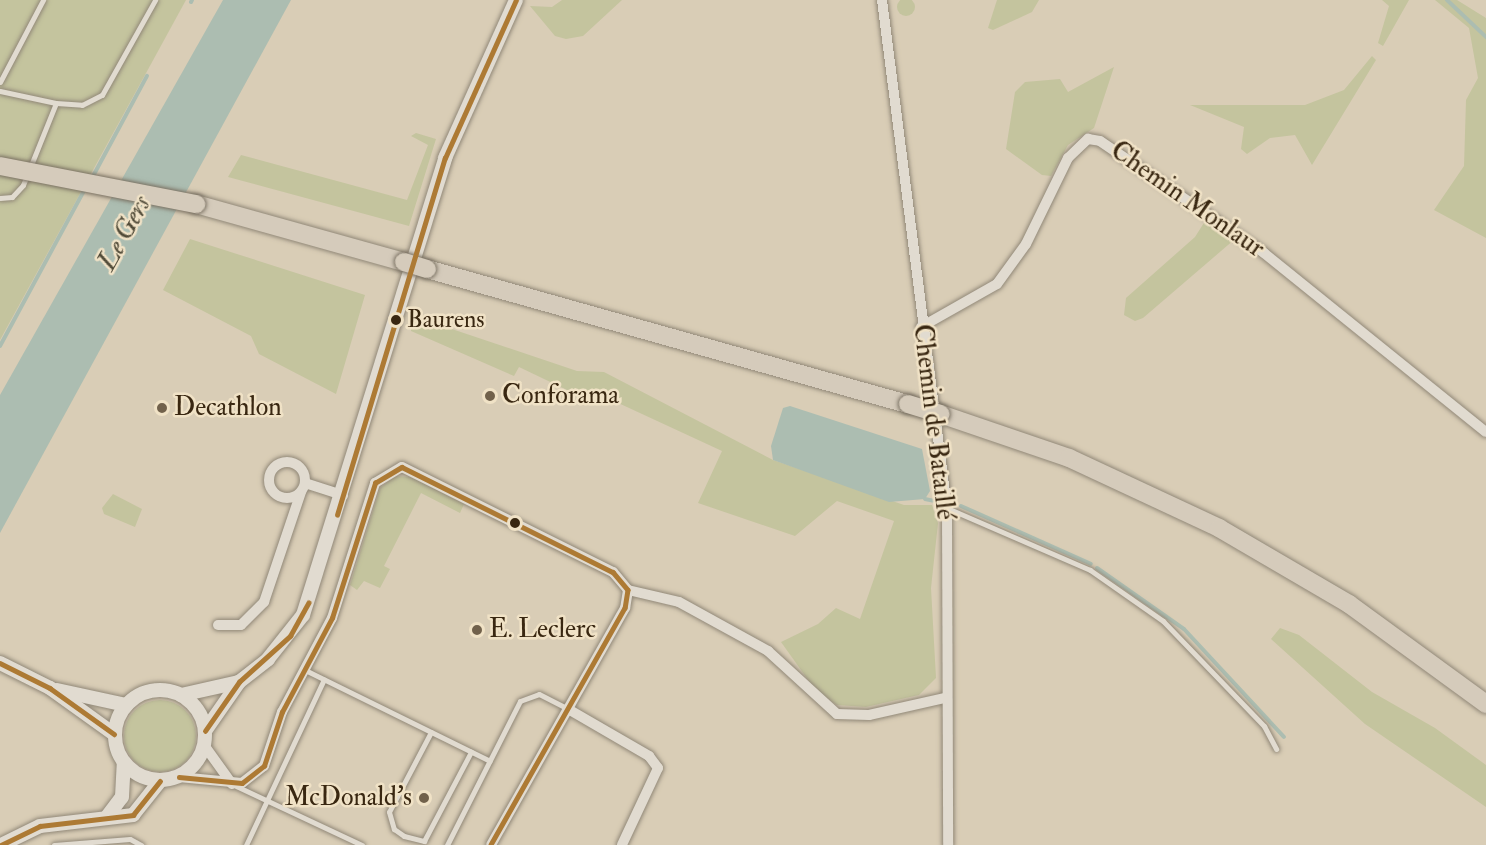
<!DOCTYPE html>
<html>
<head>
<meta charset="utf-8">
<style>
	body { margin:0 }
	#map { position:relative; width:1486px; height:845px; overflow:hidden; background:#d9cdb6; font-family:"IM FELL Double Pica",serif }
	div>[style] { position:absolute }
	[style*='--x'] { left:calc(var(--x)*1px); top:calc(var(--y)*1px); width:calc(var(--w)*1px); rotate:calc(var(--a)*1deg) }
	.green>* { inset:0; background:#c4c49e }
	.round { border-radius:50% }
	.water>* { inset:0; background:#acbdb1 }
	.stream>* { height:4px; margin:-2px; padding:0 2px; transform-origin:2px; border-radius:2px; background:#acbdb1 }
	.roads { filter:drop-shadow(0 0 2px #918878) drop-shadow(0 0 2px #918878) }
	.service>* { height:5px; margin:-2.5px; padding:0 2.5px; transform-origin:2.5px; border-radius:2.5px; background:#e1dbd0 }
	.minor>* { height:10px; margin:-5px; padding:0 5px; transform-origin:5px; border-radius:5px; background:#e1dbd0 }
	.minor>.ring { margin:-5px; padding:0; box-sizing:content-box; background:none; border:10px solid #e1dbd0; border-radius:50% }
	.tertiary>* { height:14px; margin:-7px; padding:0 7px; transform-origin:7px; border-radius:7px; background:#e1dbd0 }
	.tertiary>.ring { margin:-7px; padding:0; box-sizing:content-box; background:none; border:14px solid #e1dbd0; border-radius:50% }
	.trunk>* { height:18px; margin:-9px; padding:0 9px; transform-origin:9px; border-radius:9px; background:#d5cbbb }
	.bridges { filter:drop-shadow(0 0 2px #7a7162) drop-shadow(0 0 2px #7a7162) }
	.trunk-bridge>* { height:18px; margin:-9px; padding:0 9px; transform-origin:9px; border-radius:9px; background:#d5cbbb }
	.bus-1>* { height:4.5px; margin:-2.25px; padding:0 2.25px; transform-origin:2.25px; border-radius:2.25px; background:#ad7a34 }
	.dots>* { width:16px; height:16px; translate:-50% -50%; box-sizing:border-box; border:3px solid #f0e2c6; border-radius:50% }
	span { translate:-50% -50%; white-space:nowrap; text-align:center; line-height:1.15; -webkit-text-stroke:5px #f0e2c6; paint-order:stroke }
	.bus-label { font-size:24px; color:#392711 }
	.left { translate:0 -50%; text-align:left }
	.street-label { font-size:26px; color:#392711 }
	.poi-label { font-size:26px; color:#392711 }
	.right { translate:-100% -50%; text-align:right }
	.water-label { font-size:27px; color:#514b38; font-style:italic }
</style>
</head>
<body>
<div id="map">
	<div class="green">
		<i class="round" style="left:897px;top:-2px;width:18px;height:18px"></i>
		<i style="clip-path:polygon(0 0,186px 0,0 340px)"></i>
		<i style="clip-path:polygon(562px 0,622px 0,583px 36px,566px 39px,555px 36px,530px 6px,552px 7px)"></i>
		<i style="clip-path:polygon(997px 0,1039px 0,1032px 12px,993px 30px,988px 28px)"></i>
		<i style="clip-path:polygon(1382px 0,1409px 0,1383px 46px,1378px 43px,1389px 6px)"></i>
		<i style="clip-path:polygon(1435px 0,1457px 0,1486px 18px,1486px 238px,1434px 210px,1464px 166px,1466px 100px,1478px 78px,1469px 28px)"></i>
		<i style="clip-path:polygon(1372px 56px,1376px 60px,1312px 165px,1295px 135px,1270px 138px,1247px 154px,1241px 149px,1244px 127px,1190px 105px,1305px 105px,1344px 90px)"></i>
		<i style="clip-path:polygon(1114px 67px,1094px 128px,1068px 145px,1051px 176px,1042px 175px,1006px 149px,1015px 92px,1025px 82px,1060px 79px,1068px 92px)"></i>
		<i style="clip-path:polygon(416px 133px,436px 139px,409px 226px,228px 177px,241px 155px,407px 200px,428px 145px,411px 136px)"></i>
		<i style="clip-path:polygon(1207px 218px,1235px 239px,1143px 318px,1135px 321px,1124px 315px,1126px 298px,1195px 237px)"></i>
		<i style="clip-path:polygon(190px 239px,365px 295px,336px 394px,259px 354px,251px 336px,163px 290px)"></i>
		<i style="clip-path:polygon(425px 320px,577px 371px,604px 372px,773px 460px,904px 505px,932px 505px,938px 523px,931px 588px,936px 678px,919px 695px,866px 707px,837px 705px,816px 691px,781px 642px,818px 624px,836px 608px,860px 619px,894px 521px,837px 501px,795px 536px,698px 503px,722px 451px,601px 395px,590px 401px,519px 367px,514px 376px,411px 331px,411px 323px)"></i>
		<i style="clip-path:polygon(395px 476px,411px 477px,464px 504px,460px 513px,421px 493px,384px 566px,390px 569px,380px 588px,364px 581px,357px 590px,350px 585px,380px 488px)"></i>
		<i style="clip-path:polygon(113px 494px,142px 509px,135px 527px,104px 514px,102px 508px)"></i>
		<i style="clip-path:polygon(1280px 628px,1299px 635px,1372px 692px,1435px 728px,1486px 765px,1486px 807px,1365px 724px,1271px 639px)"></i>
		<i class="round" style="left:124px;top:700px;width:72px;height:72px"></i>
	</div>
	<div class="water">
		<i style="clip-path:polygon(223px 0,291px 0,0 533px,0 395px)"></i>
		<i style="clip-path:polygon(790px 406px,922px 449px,930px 491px,925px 499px,889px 502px,773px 460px,771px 446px,783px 408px)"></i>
	</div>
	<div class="stream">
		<i style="--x:1447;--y:0;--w:54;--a:43.5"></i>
		<i style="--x:191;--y:2;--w:2;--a:-63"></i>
		<i style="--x:92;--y:178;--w:116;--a:-61.7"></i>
		<i style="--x:0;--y:346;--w:181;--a:-61.6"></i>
		<i style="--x:925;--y:499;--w:14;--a:12"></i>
		<i style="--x:961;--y:506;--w:142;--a:24"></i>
		<i style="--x:1097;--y:568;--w:106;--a:35"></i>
		<i style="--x:1184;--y:629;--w:147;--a:47.2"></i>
	</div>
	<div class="roads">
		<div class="service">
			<i style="--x:0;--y:82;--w:93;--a:-62.3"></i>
			<i style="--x:0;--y:91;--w:57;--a:12.1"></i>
			<i style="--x:0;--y:198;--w:12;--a:-5"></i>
			<i style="--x:12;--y:197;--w:16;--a:-47"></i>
			<i style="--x:23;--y:185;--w:88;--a:-68.1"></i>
			<i style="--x:56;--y:103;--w:26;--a:4"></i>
			<i style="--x:82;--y:105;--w:22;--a:-27"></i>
			<i style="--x:102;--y:95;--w:109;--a:-60.8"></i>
			<i style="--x:947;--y:508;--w:156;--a:23.4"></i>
			<i style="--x:1090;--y:570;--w:89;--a:34.9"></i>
			<i style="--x:1163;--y:621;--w:146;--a:46.1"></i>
			<i style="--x:1264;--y:726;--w:26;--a:62"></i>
			<i style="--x:303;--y:669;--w:208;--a:26.2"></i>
			<i style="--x:431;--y:732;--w:90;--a:117.7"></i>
			<i style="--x:389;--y:812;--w:18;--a:74"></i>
			<i style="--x:394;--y:829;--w:12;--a:35"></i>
			<i style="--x:404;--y:836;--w:21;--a:14"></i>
			<i style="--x:424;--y:841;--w:101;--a:-62.2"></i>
			<i style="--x:236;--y:786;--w:139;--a:25.1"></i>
			<i style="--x:54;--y:845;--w:76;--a:-4.5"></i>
			<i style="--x:130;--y:839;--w:13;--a:29"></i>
			<i style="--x:246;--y:845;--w:183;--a:-64.8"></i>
			<i style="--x:447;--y:845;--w:161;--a:-63.1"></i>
			<i style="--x:520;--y:701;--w:20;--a:-20"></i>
			<i style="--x:539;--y:694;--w:33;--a:27"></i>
		</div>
		<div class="minor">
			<i style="--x:882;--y:0;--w:512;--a:82.71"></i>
			<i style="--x:947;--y:508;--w:337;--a:89.8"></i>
			<i style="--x:921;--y:327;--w:87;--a:-29.5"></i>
			<i style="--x:997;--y:284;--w:49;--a:-54.1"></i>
			<i style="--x:1026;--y:244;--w:96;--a:-64"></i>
			<i style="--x:1068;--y:158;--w:28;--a:-44"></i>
			<i style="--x:1088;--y:139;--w:12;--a:9"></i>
			<i style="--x:1100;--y:141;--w:199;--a:34.3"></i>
			<i style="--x:1264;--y:253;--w:285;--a:38.9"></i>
			<i class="ring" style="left:269px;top:462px;width:26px;height:26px"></i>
			<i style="--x:305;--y:483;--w:40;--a:18"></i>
			<i style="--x:628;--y:590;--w:52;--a:13.2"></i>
			<i style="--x:679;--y:602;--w:102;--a:28.8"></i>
			<i style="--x:768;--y:651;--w:93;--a:42.4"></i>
			<i style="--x:837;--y:714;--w:32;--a:2"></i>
			<i style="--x:869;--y:715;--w:78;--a:-12.6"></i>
			<i style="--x:218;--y:625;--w:23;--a:0"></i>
			<i style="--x:241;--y:625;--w:33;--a:-45"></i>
			<i style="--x:264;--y:602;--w:116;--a:-71.4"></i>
			<i style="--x:568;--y:709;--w:94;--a:30.1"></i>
			<i style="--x:649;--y:756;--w:15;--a:53"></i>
			<i style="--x:658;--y:768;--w:85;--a:115.1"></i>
			<i style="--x:204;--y:745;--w:48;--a:54.3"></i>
			<i style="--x:179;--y:777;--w:63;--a:5.4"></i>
			<i style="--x:242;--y:783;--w:28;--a:-38"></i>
			<i style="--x:264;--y:766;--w:57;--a:-71.6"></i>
			<i style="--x:282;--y:712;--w:106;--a:-62"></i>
			<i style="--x:332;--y:618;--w:142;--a:-72.3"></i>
			<i style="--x:375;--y:483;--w:31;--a:-31"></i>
			<i style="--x:402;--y:467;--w:236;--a:26.5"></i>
			<i style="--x:613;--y:572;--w:23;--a:50"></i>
			<i style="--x:628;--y:590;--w:18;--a:99"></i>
			<i style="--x:625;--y:608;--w:272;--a:119.5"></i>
		</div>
		<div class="tertiary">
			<i style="--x:0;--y:663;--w:56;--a:26.6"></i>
			<i style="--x:50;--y:688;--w:79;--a:35.7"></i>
			<i class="ring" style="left:115px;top:690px;width:76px;height:76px"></i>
			<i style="--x:57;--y:690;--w:71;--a:12.3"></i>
			<i style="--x:181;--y:695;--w:59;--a:-12.6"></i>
			<i style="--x:205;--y:731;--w:60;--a:-55.2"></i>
			<i style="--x:239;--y:682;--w:37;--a:-38"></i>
			<i style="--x:268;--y:659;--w:56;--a:-51.5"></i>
			<i style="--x:303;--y:615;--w:479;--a:-72.7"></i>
			<i style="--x:445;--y:158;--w:173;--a:-65.8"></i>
			<i style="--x:106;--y:818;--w:26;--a:-53"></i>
			<i style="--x:122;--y:797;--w:33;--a:-87"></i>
			<i style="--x:1;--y:845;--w:43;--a:-26"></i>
			<i style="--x:40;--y:826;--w:94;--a:-6.7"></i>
			<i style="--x:133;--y:815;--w:43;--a:-51.5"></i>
		</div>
		<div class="trunk">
			<i style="--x:196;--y:204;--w:216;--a:15.6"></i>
			<i style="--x:427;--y:269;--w:500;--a:15.7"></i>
			<i style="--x:940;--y:414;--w:136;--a:18.8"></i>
			<i style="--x:1069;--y:458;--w:166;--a:25"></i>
			<i style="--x:1219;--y:528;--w:151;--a:30.3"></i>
			<i style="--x:1349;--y:604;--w:170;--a:36.1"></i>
		</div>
	</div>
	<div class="bridges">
		<div class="trunk-bridge">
			<i style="--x:0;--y:166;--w:200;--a:11"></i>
			<i style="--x:404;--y:262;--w:24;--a:17"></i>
			<i style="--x:908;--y:404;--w:34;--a:17"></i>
		</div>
	</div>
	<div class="bus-1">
		<i style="--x:337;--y:515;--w:373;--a:-73.2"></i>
		<i style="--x:445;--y:158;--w:173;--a:-65.8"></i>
		<i style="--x:0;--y:663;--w:56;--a:26.6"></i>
		<i style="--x:50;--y:688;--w:79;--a:35.7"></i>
		<i style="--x:205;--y:731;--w:60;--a:-55.2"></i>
		<i style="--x:239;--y:682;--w:69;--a:-42"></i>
		<i style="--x:290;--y:636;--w:38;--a:-61"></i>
		<i style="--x:179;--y:777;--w:63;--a:5.4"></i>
		<i style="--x:242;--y:783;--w:28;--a:-38"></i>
		<i style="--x:264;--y:766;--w:57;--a:-71.6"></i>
		<i style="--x:282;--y:712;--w:106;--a:-62"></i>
		<i style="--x:332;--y:618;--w:142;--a:-72.3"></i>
		<i style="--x:375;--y:483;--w:31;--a:-31"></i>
		<i style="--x:402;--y:467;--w:236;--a:26.5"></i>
		<i style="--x:613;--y:572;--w:23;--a:50"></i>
		<i style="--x:628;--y:590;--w:18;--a:99"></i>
		<i style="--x:625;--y:608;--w:272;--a:119.5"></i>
		<i style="--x:1;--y:845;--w:43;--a:-26"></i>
		<i style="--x:40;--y:826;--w:94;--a:-6.7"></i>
		<i style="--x:133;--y:815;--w:43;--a:-51.5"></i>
	</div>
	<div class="dots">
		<i style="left:396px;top:320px;background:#392711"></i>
		<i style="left:490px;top:396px;background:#71614b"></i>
		<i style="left:162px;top:408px;background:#71614b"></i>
		<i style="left:515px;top:523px;background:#392711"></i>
		<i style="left:477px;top:630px;background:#71614b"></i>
		<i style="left:424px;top:798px;background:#71614b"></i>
	</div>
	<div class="bus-label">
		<span class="left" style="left:407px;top:320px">Baurens</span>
	</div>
	<div class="street-label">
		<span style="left:1187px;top:200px;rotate:35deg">Chemin Monlaur</span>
		<span style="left:933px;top:422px;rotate:83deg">Chemin de Bataillé</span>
	</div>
	<div class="poi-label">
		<span class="left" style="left:502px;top:396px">Conforama</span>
		<span class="left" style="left:174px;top:408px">Decathlon</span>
		<span class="left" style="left:489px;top:630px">E. Leclerc</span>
		<span class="right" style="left:412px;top:798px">McDonald's</span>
	</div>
	<div class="water-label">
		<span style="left:124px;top:233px;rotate:-61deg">Le Gers</span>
	</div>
</div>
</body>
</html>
